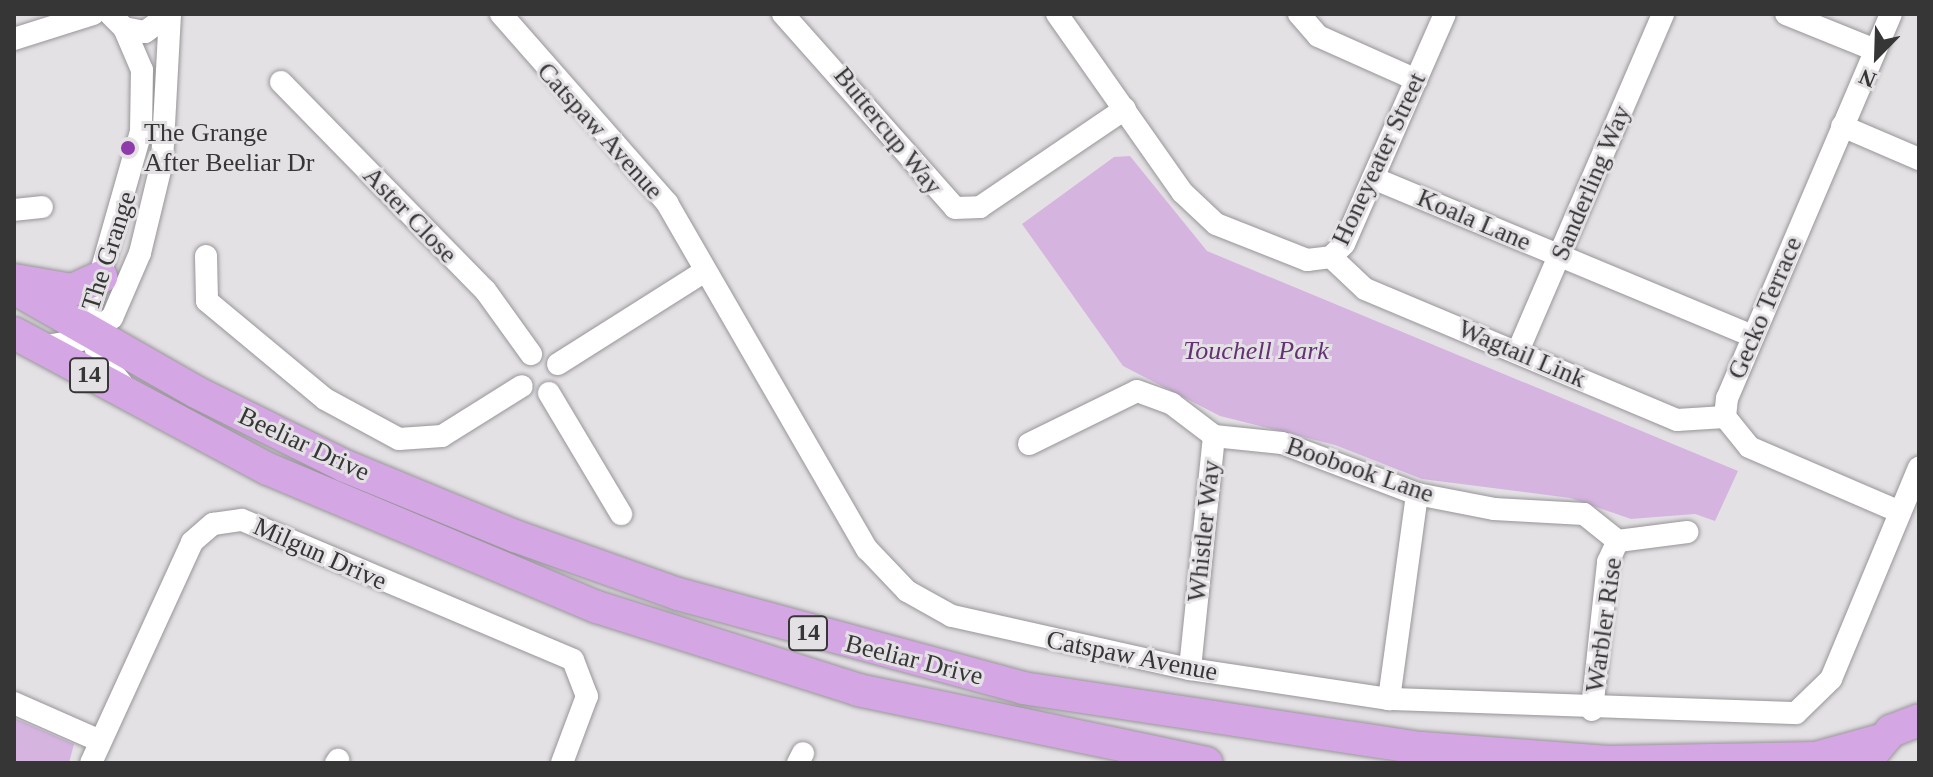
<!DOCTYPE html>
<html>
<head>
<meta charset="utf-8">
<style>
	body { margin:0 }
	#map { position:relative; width:1933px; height:777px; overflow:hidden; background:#e4e1e5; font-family:Georgia,serif }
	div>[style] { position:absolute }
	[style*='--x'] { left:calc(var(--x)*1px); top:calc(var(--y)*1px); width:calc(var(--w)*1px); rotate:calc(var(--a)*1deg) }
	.green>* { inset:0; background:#d5b5e0 }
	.roads { filter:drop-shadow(0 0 2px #979598) drop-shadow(0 0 2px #979598) }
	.minor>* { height:22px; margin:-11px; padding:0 11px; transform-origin:11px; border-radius:11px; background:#fff }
	.highway>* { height:32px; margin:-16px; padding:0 16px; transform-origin:16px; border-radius:16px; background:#d5a6e4 }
	.dots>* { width:22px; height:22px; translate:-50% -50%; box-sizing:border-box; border:4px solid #e4e1e5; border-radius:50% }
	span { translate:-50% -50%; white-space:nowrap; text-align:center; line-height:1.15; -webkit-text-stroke:6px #e4e1e5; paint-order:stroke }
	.shield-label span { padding:2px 6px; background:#e4e1e5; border:2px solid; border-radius:6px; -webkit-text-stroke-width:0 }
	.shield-label { font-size:24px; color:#373637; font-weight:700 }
	.street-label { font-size:26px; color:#373637 }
	.poi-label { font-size:26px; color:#373637 }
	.left { translate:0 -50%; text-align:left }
	.park-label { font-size:26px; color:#633273; font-style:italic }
	.frame { position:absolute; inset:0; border:16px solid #373637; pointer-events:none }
	.north { position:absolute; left:1837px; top:16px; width:80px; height:80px; -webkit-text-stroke:6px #e4e1e5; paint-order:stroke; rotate:203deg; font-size:22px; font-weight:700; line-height:32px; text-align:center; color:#373637 }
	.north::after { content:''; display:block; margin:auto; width:28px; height:36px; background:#373637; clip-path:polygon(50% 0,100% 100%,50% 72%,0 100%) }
</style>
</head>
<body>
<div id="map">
	<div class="green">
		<i style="clip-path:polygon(1130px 156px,1207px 251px,1738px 471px,1715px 521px,1695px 514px,1631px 519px,1570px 498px,1422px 479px,1335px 445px,1220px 416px,1123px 366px,1022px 224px,1114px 157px)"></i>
		<i style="clip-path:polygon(14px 718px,74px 744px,69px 763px,14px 763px)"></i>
	</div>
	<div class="roads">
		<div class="minor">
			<i style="--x:110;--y:14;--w:20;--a:45"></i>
			<i style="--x:124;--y:28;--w:21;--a:11"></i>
			<i style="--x:145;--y:32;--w:31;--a:-36"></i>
			<i style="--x:501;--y:14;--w:252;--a:48.7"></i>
			<i style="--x:667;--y:203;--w:400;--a:60"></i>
			<i style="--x:867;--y:549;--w:58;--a:46.4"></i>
			<i style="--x:907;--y:591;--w:51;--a:29.1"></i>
			<i style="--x:952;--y:616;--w:244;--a:12.6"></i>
			<i style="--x:1190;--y:669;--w:201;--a:8.6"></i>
			<i style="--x:1389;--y:699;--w:407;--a:2"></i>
			<i style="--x:1796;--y:713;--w:49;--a:-44.2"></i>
			<i style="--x:1831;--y:679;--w:229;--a:-67.4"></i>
			<i style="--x:783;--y:14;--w:259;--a:48.4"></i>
			<i style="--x:955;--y:208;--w:25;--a:-2"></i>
			<i style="--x:980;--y:207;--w:175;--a:-34.1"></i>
			<i style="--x:1057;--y:14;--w:218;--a:54.9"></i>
			<i style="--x:1182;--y:192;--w:47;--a:43.3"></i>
			<i style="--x:1216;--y:224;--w:98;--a:21.6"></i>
			<i style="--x:1307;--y:260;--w:24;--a:-7"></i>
			<i style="--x:1331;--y:257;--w:18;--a:-45"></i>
			<i style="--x:1344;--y:244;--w:251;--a:-66.3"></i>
			<i style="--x:1299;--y:14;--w:29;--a:49"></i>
			<i style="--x:1318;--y:36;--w:108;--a:24"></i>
			<i style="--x:1786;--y:14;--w:96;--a:22"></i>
			<i style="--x:1891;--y:14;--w:418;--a:113.1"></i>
			<i style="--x:1727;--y:398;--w:19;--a:96"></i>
			<i style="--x:1725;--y:417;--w:38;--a:51"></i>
			<i style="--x:1749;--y:447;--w:164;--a:23.3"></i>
			<i style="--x:14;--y:39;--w:83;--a:-17.6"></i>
			<i style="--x:281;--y:82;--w:291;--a:45.6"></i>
			<i style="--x:485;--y:290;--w:79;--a:54.3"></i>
			<i style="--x:1842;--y:126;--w:84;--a:23.2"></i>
			<i style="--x:1373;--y:178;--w:412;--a:22.6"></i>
			<i style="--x:14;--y:210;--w:28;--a:-6"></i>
			<i style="--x:206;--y:256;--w:45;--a:88.7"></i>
			<i style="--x:207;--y:301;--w:153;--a:39.7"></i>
			<i style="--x:325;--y:399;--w:84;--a:28.4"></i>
			<i style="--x:399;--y:439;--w:43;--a:-4"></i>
			<i style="--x:442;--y:436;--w:94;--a:-32"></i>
			<i style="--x:1331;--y:257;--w:47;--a:43.3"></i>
			<i style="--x:1365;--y:289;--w:338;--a:22.8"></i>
			<i style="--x:1677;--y:420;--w:48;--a:-3.6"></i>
			<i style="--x:41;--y:347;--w:40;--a:-10"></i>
			<i style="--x:80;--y:340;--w:39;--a:-35"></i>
			<i style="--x:112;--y:318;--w:71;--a:-66.7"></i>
			<i style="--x:140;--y:253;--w:94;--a:-76.4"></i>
			<i style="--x:162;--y:162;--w:147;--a:-86.9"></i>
			<i style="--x:1518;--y:351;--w:367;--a:-66.7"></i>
			<i style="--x:558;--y:364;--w:174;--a:-32.3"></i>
			<i style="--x:122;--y:384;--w:40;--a:-129"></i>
			<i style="--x:97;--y:353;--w:34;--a:-107"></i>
			<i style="--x:87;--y:321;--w:197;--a:-74.1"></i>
			<i style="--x:141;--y:132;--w:62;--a:-89.1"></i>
			<i style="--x:142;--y:70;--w:46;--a:-113.2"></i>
			<i style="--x:549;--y:393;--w:141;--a:59.2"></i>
			<i style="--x:1214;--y:436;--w:68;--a:5.9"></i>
			<i style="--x:1282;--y:443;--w:144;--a:20.7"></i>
			<i style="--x:1417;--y:494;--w:78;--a:11"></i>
			<i style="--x:1494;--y:509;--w:90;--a:3.2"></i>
			<i style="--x:1584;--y:514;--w:43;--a:38.5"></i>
			<i style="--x:1618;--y:541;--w:70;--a:-7.4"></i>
			<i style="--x:1029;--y:444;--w:120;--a:-26.1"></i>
			<i style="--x:1137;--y:391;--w:37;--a:20"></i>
			<i style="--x:1172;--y:404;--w:53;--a:37.3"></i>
			<i style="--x:1214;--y:436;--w:234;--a:95.9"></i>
			<i style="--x:1389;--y:699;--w:207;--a:-82.2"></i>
			<i style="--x:14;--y:703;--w:94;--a:23.8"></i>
			<i style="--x:1592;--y:710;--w:149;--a:-83.8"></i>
			<i style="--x:1608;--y:562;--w:23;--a:-65"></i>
			<i style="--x:91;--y:763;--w:243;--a:-65.4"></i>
			<i style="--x:192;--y:542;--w:28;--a:-41"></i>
			<i style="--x:213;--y:524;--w:29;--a:-8"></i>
			<i style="--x:242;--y:520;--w:359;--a:22.9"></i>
			<i style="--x:573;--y:660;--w:39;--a:69"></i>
			<i style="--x:587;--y:696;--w:72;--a:110.5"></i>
			<i style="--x:336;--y:763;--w:4;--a:-56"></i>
			<i style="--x:798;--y:763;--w:11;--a:-63"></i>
		</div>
		<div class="highway">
			<i style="--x:14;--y:280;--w:59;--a:9.8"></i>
			<i style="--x:72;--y:290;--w:32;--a:-24"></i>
			<i style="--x:14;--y:288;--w:210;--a:29.7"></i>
			<i style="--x:196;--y:392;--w:166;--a:26.4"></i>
			<i style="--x:345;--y:466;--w:184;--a:22.4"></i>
			<i style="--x:515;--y:536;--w:173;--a:19.6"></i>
			<i style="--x:678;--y:594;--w:358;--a:15.2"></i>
			<i style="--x:1023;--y:688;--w:403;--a:8.6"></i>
			<i style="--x:1422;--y:748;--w:187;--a:4.3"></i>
			<i style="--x:1608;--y:762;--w:208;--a:-1.1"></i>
			<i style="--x:1816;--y:758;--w:67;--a:-15.5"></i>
			<i style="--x:14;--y:333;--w:288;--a:28.2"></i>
			<i style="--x:268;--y:469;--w:357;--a:22.8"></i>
			<i style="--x:597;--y:607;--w:274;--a:17.6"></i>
			<i style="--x:858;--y:690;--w:356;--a:11.8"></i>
			<i style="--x:1870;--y:756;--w:33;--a:-50"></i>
			<i style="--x:1891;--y:731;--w:30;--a:-21"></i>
		</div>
	</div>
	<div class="dots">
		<i style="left:128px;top:148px;background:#8f3ba9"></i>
	</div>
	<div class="shield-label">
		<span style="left:89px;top:375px">14</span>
		<span style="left:808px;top:633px">14</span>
	</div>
	<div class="street-label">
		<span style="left:600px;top:131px;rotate:48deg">Catspaw Avenue</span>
		<span style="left:888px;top:131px;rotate:51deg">Buttercup Way</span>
		<span style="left:1379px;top:159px;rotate:-65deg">Honeyeater Street</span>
		<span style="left:1591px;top:183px;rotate:-67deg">Sanderling Way</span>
		<span style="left:410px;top:215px;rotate:46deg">Aster Close</span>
		<span style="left:1474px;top:220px;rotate:23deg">Koala Lane</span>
		<span style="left:109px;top:251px;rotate:-72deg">The Grange</span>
		<span style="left:1765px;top:308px;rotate:-67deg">Gecko Terrace</span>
		<span style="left:1522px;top:354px;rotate:23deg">Wagtail Link</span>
		<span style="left:304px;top:444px;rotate:25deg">Beeliar Drive</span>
		<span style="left:1360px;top:470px;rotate:19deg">Boobook Lane</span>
		<span style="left:1204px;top:531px;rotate:-84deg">Whistler Way</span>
		<span style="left:320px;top:554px;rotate:24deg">Milgun Drive</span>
		<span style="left:1604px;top:625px;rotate:-82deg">Warbler Rise</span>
		<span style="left:1132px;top:656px;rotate:11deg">Catspaw Avenue</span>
		<span style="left:914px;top:660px;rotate:14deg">Beeliar Drive</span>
	</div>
	<div class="poi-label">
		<span class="left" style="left:144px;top:148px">The Grange<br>After Beeliar Dr</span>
	</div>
	<div class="park-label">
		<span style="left:1256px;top:351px">Touchell Park</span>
	</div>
	<div class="frame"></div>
	<div class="north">N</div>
</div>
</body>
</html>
